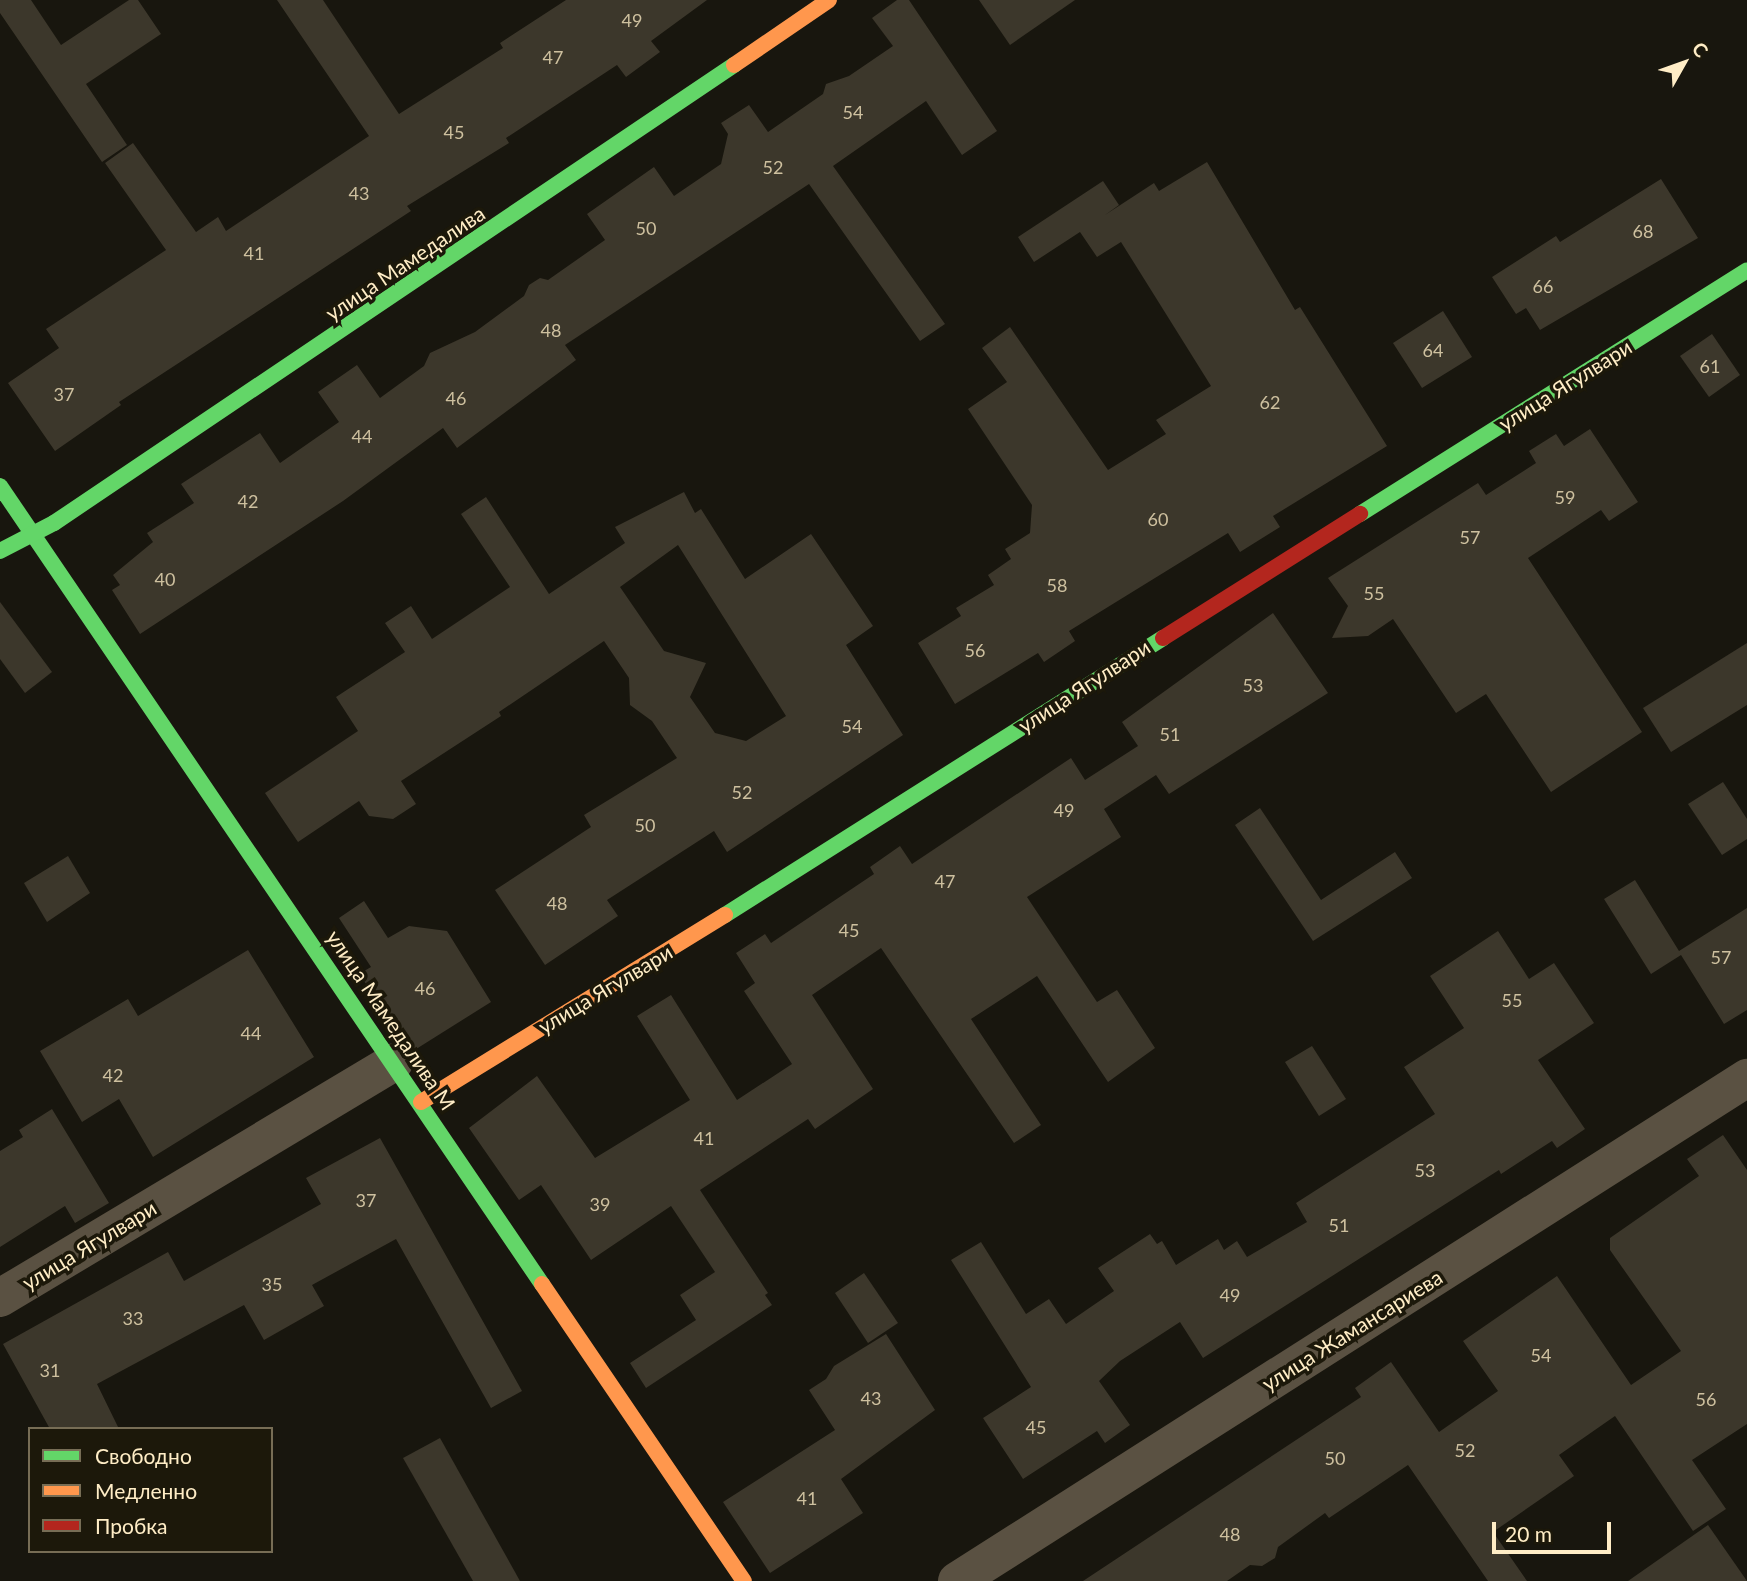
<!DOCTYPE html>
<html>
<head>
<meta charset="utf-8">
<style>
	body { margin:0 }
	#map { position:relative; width:1747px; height:1581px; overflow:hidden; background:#18160e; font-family:Lato,sans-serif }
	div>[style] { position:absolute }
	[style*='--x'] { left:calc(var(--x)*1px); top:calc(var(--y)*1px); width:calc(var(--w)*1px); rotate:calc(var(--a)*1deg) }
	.building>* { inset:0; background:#3c372b }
	.street>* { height:38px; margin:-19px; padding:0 19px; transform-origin:19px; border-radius:19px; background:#5a5142 }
	.fast>* { height:16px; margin:-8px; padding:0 8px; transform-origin:8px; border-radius:8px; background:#63d668 }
	.slow>* { height:16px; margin:-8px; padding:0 8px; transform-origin:8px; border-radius:8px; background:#ff974d }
	.jam>* { height:16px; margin:-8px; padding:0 8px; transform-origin:8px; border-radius:8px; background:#b3261e }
	span { translate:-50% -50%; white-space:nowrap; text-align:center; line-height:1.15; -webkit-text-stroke:7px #1c180a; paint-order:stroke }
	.number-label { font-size:18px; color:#cec09f }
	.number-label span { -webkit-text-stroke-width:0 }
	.street-label { font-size:21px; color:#ffedc6 }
	.legend { position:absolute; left:28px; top:1427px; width:245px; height:126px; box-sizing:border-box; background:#1c180a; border:2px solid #776d55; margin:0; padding:9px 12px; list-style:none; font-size:21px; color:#ffedc6 }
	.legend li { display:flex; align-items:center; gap:14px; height:35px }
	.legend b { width:35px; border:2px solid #776d55 }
	.north { position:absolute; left:1649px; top:28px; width:70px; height:70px; -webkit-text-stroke:5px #1c180a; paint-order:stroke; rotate:50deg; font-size:19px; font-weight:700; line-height:28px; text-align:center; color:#ffedc6 }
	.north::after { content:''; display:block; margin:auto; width:24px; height:32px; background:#ffedc6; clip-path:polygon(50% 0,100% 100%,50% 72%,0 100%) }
	.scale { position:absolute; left:1492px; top:1522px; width:119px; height:32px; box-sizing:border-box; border:4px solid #ffedc6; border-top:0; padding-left:9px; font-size:21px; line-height:24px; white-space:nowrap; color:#ffedc6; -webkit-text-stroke:5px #1c180a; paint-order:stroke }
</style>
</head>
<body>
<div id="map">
	<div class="building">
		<i style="clip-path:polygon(0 0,31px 0,61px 45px,129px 0,138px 0,161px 34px,86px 84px,127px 145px,102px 162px,0 13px)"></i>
		<i style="clip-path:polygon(277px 0,323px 0,399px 114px,503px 48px,500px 43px,566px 0,707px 0,651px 41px,660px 52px,626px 77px,617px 65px,506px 138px,509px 143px,407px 206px,411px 211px,119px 402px,121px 405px,55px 451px,8px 383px,59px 348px,46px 329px,166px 250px,105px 163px,133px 143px,196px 232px,218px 217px,226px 231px,369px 136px)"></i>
		<i style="clip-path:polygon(897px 0,909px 0,997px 131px,962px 155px,926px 101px,833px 166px,945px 324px,920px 341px,809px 184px,565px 345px,576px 360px,457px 448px,443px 428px,343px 501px,140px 634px,112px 590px,120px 585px,113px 575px,153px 542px,147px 533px,194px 503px,181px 484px,260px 433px,280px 463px,339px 422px,318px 392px,357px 365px,380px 398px,424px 366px,430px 353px,475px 332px,524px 296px,529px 285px,540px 278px,548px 280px,605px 240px,587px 214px,654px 167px,674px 196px,721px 164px,728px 134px,721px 123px,749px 105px,768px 132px,823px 94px,826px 84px,849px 76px,893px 46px,872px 18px)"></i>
		<i style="clip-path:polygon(979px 0,1075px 0,1010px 45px)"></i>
		<i style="clip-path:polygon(1207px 162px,1295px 310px,1300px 307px,1387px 446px,1273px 516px,1280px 527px,1240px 552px,1228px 533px,1069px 631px,1075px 641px,1044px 662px,1038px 653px,955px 704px,918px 643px,961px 616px,956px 608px,994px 585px,988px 575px,1011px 559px,1005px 549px,1030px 533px,1032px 505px,968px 409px,1007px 382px,982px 348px,1010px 327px,1108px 470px,1166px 434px,1156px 420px,1211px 386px,1121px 242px,1097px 257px,1080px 232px,1034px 262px,1018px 237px,1103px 181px,1119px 205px,1105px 215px,1154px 183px,1159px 191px)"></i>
		<i style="clip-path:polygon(1661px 179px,1698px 238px,1540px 330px,1526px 308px,1516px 314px,1492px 277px,1556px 236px,1560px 242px)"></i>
		<i style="clip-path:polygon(1443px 311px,1472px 357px,1422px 388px,1393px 343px)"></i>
		<i style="clip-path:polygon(1712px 334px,1740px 375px,1709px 397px,1680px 356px)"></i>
		<i style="clip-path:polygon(1590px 429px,1638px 502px,1609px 521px,1601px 510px,1528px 558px,1642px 732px,1551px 792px,1486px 694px,1456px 713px,1393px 619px,1368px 636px,1332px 638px,1348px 606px,1328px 578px,1478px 483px,1486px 495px,1536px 463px,1529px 451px,1556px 434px,1564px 446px)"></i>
		<i style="clip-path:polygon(evenodd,684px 492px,695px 513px,701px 509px,745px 579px,811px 534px,873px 626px,846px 645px,903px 735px,727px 852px,714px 831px,607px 900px,618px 916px,545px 965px,495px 890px,591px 827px,584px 815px,677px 758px,652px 721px,630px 705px,629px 678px,604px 641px,499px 712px,501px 716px,401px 781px,416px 804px,393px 819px,369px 816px,359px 801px,298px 842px,265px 793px,358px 731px,336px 697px,405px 652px,385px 623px,411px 606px,432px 639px,510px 587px,461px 514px,486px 497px,549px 594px,625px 543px,615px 527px,684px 492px,678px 545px,786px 716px,746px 741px,715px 733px,690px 697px,706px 663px,664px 651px,620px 587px,678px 545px)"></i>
		<i style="clip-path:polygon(0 602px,52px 672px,25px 693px,0 659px)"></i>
		<i style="clip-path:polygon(1273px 613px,1328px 693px,1169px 794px,1156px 775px,1104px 809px,1121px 837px,1027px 897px,1097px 1002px,1117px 990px,1155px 1048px,1108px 1082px,1037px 976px,971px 1019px,1041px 1125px,1014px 1143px,881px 948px,812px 995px,873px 1089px,815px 1129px,808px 1119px,700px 1190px,768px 1293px,765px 1295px,772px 1305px,646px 1388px,630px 1363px,696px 1320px,680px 1295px,715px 1272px,671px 1206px,591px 1260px,541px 1185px,519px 1200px,469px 1128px,537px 1076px,595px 1158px,690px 1100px,637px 1016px,671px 995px,737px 1100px,792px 1064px,744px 991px,755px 983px,736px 953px,765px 934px,771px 943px,874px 874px,870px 867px,900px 846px,912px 864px,1071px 758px,1085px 780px,1138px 746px,1122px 722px)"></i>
		<i style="clip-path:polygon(1747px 643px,1747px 705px,1671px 752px,1643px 708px)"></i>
		<i style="clip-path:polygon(1723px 782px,1747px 819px,1747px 839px,1722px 855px,1688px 804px)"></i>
		<i style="clip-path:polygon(1260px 808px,1321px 900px,1395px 852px,1412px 878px,1313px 941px,1235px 825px)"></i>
		<i style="clip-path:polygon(68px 856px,90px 893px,47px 922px,24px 883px)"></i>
		<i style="clip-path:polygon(1635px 880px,1679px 951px,1747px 908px,1747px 1010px,1724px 1024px,1681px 955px,1651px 974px,1604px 899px)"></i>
		<i style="clip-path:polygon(364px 901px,388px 938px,409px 926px,447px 931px,491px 1002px,413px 1051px,359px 974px,371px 967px,339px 918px)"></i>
		<i style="clip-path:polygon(1498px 931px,1529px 979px,1554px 963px,1594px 1023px,1538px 1060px,1585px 1129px,1557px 1148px,1552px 1141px,1501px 1174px,1499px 1170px,1203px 1358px,1180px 1322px,1120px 1361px,1099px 1381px,1130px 1425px,1105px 1443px,1097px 1431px,1023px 1479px,983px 1418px,1031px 1387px,951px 1260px,981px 1242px,1026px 1314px,1049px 1299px,1066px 1324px,1114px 1291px,1098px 1268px,1150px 1234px,1157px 1244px,1162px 1241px,1176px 1265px,1218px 1239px,1224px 1250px,1237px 1241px,1247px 1257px,1307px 1222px,1296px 1203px,1435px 1114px,1404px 1067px,1464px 1028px,1430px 976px)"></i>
		<i style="clip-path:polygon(248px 950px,314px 1057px,153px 1157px,119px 1099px,82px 1122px,40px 1051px,128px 999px,138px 1016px)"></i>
		<i style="clip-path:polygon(1312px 1046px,1346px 1099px,1319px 1116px,1285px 1062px)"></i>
		<i style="clip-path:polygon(52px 1109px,109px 1203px,75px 1223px,65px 1206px,0 1247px,0 1151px,23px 1137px,19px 1130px)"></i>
		<i style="clip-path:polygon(1723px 1135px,1747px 1170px,1747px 1424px,1692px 1460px,1726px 1509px,1693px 1531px,1615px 1416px,1559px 1455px,1574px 1476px,1493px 1532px,1527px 1581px,1488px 1581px,1408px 1465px,1329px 1518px,1325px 1513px,1278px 1547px,1275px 1558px,1262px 1566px,1250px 1565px,1227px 1581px,1083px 1581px,1361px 1397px,1355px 1388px,1391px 1362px,1439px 1432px,1498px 1391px,1463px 1341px,1557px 1276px,1631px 1385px,1681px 1351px,1610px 1250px,1610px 1238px,1699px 1176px,1687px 1159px)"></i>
		<i style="clip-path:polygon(380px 1138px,522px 1391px,491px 1408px,396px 1239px,312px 1285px,324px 1306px,264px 1340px,244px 1305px,97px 1384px,119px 1429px,50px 1429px,3px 1344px,168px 1252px,184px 1281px,321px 1204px,306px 1178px)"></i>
		<i style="clip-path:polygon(864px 1273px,898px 1323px,868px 1343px,835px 1293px)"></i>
		<i style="clip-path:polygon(886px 1334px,935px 1410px,841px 1479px,863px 1513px,770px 1573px,723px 1502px,835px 1430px,809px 1390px,826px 1379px,834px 1366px)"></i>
		<i style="clip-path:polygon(440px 1438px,520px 1581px,473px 1581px,403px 1458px)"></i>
		<i style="clip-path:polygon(1708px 1525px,1747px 1581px,1628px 1581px)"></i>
	</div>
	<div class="street">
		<i style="--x:0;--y:1298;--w:459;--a:-30.9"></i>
		<i style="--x:957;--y:1581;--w:937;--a:-32.49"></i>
	</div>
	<div class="fast">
		<i style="--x:0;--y:486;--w:965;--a:55.82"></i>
		<i style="--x:1360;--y:514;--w:457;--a:-32.2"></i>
		<i style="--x:0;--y:551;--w:61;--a:-27.4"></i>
		<i style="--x:54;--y:523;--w:820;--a:-33.96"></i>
		<i style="--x:725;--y:915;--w:518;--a:-32.31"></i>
	</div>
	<div class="slow">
		<i style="--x:734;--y:65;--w:115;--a:-34.4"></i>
		<i style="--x:421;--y:1102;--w:357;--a:-31.6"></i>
		<i style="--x:542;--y:1284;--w:359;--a:55.8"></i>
	</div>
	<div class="jam">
		<i style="--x:1163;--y:638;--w:233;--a:-32.2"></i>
	</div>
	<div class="number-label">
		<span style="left:632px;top:20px">49</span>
		<span style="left:553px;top:57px">47</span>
		<span style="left:853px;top:112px">54</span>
		<span style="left:454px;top:132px">45</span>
		<span style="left:773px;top:167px">52</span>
		<span style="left:359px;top:193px">43</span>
		<span style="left:646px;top:228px">50</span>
		<span style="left:1643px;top:231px">68</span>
		<span style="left:254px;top:253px">41</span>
		<span style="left:1543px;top:286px">66</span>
		<span style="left:551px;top:330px">48</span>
		<span style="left:1433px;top:350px">64</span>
		<span style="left:1710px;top:366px">61</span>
		<span style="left:64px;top:394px">37</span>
		<span style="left:456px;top:398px">46</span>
		<span style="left:1270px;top:402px">62</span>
		<span style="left:362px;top:436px">44</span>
		<span style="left:1565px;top:497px">59</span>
		<span style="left:248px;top:501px">42</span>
		<span style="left:1158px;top:519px">60</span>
		<span style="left:1470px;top:537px">57</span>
		<span style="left:165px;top:579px">40</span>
		<span style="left:1057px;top:585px">58</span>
		<span style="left:1374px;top:593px">55</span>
		<span style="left:975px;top:650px">56</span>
		<span style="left:1253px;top:685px">53</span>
		<span style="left:852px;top:726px">54</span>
		<span style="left:1170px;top:734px">51</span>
		<span style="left:742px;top:792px">52</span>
		<span style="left:1064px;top:810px">49</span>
		<span style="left:645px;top:825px">50</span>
		<span style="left:945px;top:881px">47</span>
		<span style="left:557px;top:903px">48</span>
		<span style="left:849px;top:930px">45</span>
		<span style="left:1721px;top:957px">57</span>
		<span style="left:425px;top:988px">46</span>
		<span style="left:1512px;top:1000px">55</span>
		<span style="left:251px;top:1033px">44</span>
		<span style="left:113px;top:1075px">42</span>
		<span style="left:704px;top:1138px">41</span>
		<span style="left:1425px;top:1170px">53</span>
		<span style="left:366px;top:1200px">37</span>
		<span style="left:600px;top:1204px">39</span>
		<span style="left:1339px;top:1225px">51</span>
		<span style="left:272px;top:1284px">35</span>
		<span style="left:1230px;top:1295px">49</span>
		<span style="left:133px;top:1318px">33</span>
		<span style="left:1541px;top:1355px">54</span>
		<span style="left:50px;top:1370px">31</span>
		<span style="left:871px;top:1398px">43</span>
		<span style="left:1706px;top:1399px">56</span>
		<span style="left:1036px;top:1427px">45</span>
		<span style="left:1465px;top:1450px">52</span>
		<span style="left:1335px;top:1458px">50</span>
		<span style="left:807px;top:1498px">41</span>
		<span style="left:1230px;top:1534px">48</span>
	</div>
	<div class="street-label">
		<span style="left:405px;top:263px;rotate:-34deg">улица Мамедалива</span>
		<span style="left:1565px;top:385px;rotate:-32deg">улица Ягулвари</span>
		<span style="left:1084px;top:686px;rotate:-33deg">улица Ягулвари</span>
		<span style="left:605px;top:989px;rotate:-31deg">улица Ягулвари</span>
		<span style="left:391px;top:1020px;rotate:56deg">улица Мамедалива М</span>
		<span style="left:89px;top:1245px;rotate:-31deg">улица Ягулвари</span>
		<span style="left:1352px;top:1330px;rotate:-32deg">улица Жамансариева</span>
	</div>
	<ul class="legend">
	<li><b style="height:9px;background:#63d668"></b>Свободно</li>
	<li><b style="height:9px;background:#ff974d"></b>Медленно</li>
	<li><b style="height:9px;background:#b3261e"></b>Пробка</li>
	</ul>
	<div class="north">С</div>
	<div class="scale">20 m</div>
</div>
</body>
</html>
